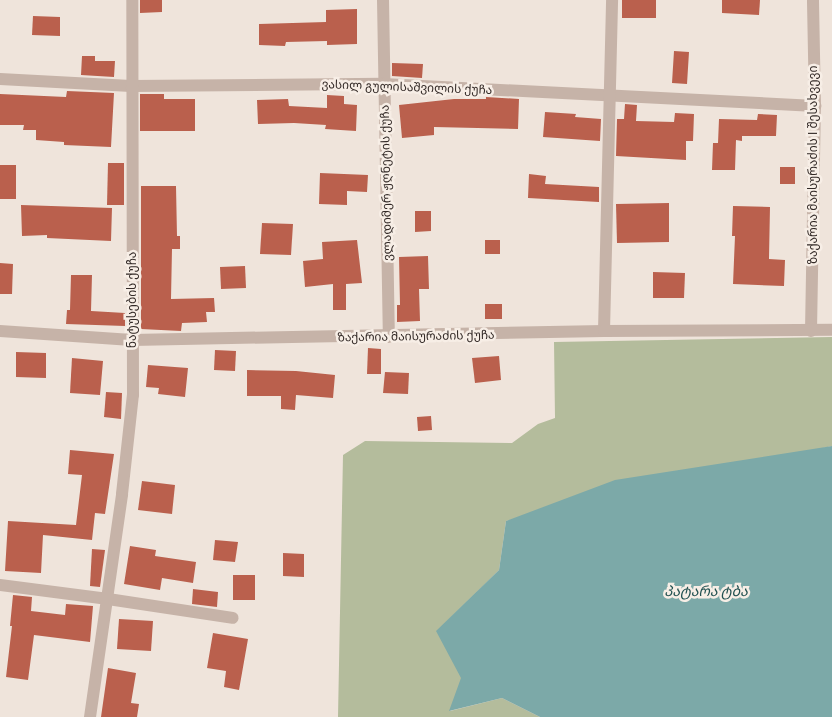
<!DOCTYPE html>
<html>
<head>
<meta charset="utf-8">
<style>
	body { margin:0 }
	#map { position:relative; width:832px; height:717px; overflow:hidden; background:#efe4db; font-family:"Golos Text","Noto Sans Georgian",sans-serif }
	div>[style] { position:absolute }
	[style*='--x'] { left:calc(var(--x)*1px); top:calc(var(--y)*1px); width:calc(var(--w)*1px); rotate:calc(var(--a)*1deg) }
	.green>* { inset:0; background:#b4bc9c }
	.water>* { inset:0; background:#7ca9a8 }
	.building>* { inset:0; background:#ba604d }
	.minor>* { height:12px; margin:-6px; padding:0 6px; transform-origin:6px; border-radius:6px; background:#c6b3a8 }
	.tertiary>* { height:12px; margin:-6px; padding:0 6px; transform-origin:6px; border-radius:6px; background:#c6b3a8 }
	span { translate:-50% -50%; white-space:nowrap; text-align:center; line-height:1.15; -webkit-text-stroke:5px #f7eee6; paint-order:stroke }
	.street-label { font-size:12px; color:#332a27 }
	.water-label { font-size:14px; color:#215050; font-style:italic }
</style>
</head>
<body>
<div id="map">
	<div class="green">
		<i style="clip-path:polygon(832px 337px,832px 446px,506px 521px,499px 570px,437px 631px,463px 678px,450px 711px,502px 698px,540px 717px,338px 717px,343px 455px,365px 441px,512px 443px,538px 424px,555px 418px,554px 342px)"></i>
	</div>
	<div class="water">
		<i style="clip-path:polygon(832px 446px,832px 717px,540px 717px,502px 698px,449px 711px,461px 678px,436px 631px,499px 570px,506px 521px,615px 480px)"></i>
	</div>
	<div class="building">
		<i style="clip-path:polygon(140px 0,162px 0,162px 12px,140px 13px)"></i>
		<i style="clip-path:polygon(622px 0,656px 0,656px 18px,622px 18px)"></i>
		<i style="clip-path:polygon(722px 0,760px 0,759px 15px,722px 13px)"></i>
		<i style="clip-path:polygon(357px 9px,357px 44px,327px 45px,327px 41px,286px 42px,285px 46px,259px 45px,259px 24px,326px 22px,326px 10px)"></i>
		<i style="clip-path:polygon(33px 16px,60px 17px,60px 36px,32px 35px)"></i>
		<i style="clip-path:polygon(674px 51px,689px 52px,687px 84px,672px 83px)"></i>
		<i style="clip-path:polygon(82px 56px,95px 56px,95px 61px,115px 61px,114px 77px,81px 75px)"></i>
		<i style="clip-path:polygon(392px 63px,423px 64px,422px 78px,392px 76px)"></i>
		<i style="clip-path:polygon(67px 91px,114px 93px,111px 147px,64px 145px,64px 142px,36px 140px,36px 130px,23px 130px,24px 125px,0 125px,0 94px,66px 97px)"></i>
		<i style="clip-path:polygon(140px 94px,164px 94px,164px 99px,195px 99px,195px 131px,140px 131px)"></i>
		<i style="clip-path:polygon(327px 95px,344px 96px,344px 104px,357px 105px,356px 131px,325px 129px,326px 125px,294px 123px,258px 124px,257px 100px,288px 99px,289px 106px,327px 108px)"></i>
		<i style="clip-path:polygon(486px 97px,519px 99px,518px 129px,434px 127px,434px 135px,402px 138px,399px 105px,454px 99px,486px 99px)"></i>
		<i style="clip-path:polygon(625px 104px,637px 105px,636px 121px,674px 122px,675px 113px,694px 114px,693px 141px,686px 141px,686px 160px,616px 156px,617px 119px,624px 119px)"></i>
		<i style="clip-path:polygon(545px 112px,576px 114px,575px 117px,601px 119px,600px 141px,543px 137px)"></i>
		<i style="clip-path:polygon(758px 114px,777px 115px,776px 136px,742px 136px,742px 141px,736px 140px,735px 170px,712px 170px,713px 143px,718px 143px,719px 119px,757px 120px)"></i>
		<i style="clip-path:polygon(108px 163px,124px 163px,124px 205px,107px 205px)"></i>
		<i style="clip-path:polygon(0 165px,16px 165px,16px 199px,0 199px)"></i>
		<i style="clip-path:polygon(780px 167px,795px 167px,795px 184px,780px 184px)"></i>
		<i style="clip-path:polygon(320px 173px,368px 175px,367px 192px,347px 191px,347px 205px,319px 204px)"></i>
		<i style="clip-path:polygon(529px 174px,546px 176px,545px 184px,599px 187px,599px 202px,528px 198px)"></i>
		<i style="clip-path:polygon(141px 186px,176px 186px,177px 236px,180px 236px,180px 249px,172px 249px,171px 299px,214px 298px,215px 312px,206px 312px,207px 322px,182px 323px,181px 331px,141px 329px)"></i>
		<i style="clip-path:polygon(669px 203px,669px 242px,617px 243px,616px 204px)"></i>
		<i style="clip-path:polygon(21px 205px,112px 208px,111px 241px,47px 238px,47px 235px,22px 236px)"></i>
		<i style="clip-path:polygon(733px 206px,770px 207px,769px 259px,785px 260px,784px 286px,733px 284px,735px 236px,732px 236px)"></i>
		<i style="clip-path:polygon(415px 211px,431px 211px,431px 231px,415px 232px)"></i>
		<i style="clip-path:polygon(262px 223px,293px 224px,291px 255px,260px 254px)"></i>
		<i style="clip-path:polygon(357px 240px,362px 283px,346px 284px,346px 310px,333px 310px,333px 284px,305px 287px,303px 261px,323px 259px,322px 242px)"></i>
		<i style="clip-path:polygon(485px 240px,500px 240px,500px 254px,485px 254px)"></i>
		<i style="clip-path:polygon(428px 256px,429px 289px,419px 289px,420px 321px,397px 322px,397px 305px,400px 305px,399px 257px)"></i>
		<i style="clip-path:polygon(0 263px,13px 264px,12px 294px,0 294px)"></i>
		<i style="clip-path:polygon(245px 266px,246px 288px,221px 289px,220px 267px)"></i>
		<i style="clip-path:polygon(653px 272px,685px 273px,684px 298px,653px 298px)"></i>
		<i style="clip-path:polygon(71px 275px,92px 275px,91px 311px,125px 313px,125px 326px,66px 324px,67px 310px,70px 310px)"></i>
		<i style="clip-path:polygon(485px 304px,502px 304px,502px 319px,485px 319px)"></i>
		<i style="clip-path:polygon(368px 348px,381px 349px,381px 374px,367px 374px)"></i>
		<i style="clip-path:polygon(215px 350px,236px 351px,235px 371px,214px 370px)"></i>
		<i style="clip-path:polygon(16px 352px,46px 353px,46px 378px,16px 377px)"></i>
		<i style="clip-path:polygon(499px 356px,501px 380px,475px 383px,472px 358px)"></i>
		<i style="clip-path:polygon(72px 358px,103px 361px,100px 395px,70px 393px)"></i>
		<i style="clip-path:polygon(148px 365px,188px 368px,185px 397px,158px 394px,159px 388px,146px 387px)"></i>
		<i style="clip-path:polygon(247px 370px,296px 371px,335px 375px,333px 398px,296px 395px,295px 410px,281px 409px,281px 396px,247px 396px)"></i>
		<i style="clip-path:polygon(385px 372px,409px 373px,408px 394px,383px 393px)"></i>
		<i style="clip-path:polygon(106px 392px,122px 393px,121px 419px,104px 417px)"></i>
		<i style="clip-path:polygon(431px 416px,432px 430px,418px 431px,417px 417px)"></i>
		<i style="clip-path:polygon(70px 450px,114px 454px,105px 514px,95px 513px,92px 540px,43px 535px,41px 573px,5px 571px,8px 521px,76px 525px,82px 475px,68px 474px)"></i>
		<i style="clip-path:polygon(142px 481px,175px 485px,172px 514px,138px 510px)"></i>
		<i style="clip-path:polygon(215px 540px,238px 542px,235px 562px,213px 560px)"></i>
		<i style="clip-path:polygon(130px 546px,156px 550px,155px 556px,196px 562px,193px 583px,162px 578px,160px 590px,124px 584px)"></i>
		<i style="clip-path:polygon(92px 549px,105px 550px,100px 587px,90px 586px)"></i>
		<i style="clip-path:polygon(283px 553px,304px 554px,304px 577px,283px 576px)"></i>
		<i style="clip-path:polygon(233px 575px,255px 575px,255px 600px,233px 600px)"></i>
		<i style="clip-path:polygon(193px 589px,218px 592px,217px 607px,192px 604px)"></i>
		<i style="clip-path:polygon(13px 595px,32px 597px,31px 611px,65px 615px,66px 604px,93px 606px,90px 642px,34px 635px,28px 680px,6px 677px,12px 626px,10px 626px)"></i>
		<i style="clip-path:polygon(119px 619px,153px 621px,151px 651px,117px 649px)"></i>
		<i style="clip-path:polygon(213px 633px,248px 639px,239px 690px,224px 687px,226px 671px,207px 668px)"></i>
		<i style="clip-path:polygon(108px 668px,136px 673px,131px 703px,139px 704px,137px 717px,101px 717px)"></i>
	</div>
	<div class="minor">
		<i style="--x:383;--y:0;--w:337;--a:89"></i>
		<i style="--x:0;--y:79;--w:131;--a:3.1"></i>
		<i style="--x:131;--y:86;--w:252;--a:-0.5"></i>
		<i style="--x:383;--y:84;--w:433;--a:2.9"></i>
		<i style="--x:604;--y:331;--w:331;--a:-88.6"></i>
		<i style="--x:811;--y:331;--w:225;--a:-89"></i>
		<i style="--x:815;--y:106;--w:106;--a:-91.1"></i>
		<i style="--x:0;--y:585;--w:109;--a:7.4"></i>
		<i style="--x:108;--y:599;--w:126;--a:8.6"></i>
		<i style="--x:90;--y:717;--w:225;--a:-81.8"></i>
		<i style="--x:122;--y:494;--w:100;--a:-83.7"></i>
		<i style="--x:133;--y:395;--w:395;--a:-90.1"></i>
	</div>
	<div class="tertiary">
		<i style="--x:0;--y:331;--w:132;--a:3.9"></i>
		<i style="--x:132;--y:340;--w:472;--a:-1.1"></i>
		<i style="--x:604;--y:331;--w:228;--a:-0.3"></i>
	</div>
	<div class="street-label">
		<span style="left:407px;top:87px;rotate:2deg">ვასილ გულისაშვილის ქუჩა</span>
		<span style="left:813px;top:165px;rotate:-90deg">ზაქარია მაისურაძის I შესახვევი</span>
		<span style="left:386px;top:183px;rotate:-91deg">ვლადიმერ ჟღნეტის ქუჩა</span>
		<span style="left:132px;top:300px;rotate:-90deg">ნატუსების ქუჩა</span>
		<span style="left:416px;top:336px;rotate:-1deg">ზაქარია მაისურაძის ქუჩა</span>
	</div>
	<div class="water-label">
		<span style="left:706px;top:591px">პატარა ტბა</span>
	</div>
</div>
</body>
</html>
